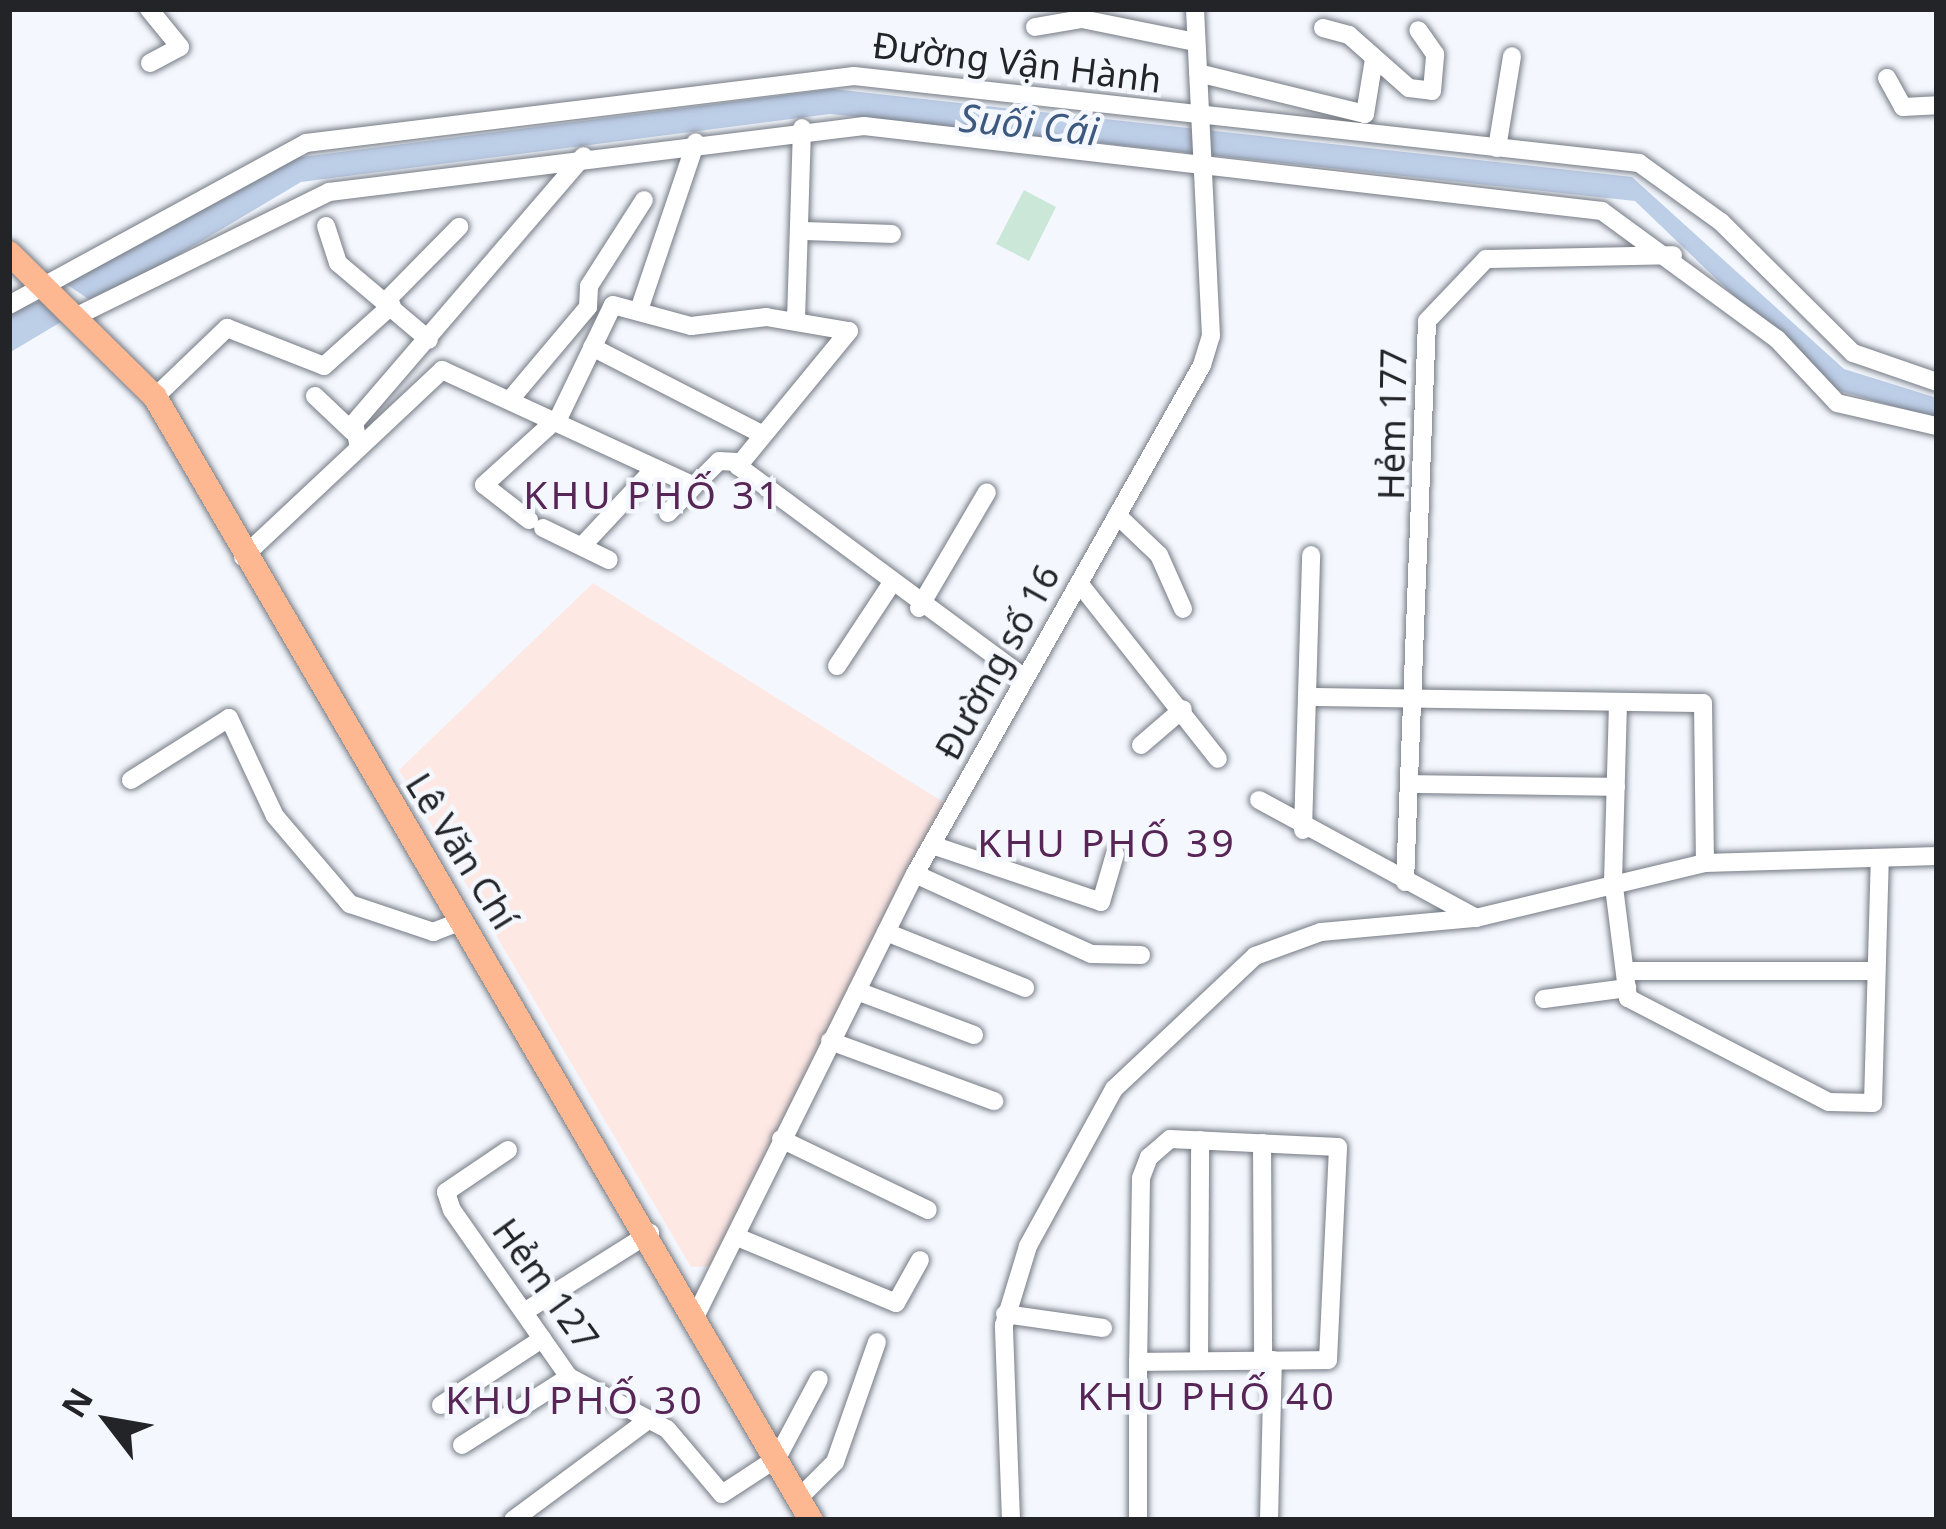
<!DOCTYPE html>
<html>
<head>
<meta charset="utf-8">
<style>
	body { margin:0 }
	#map { position:relative; width:1946px; height:1529px; overflow:hidden; background:#f4f8fe; font-family:"Noto Sans",sans-serif }
	div>[style] { position:absolute }
	[style*='--x'] { left:calc(var(--x)*1px); top:calc(var(--y)*1px); width:calc(var(--w)*1px); rotate:calc(var(--a)*1deg) }
	.medical>* { inset:0; background:#fee8e4 }
	.green>* { inset:0; background:#cbe7d8 }
	.water>* { inset:0; background:#bdcee7 }
	.roads { filter:drop-shadow(0 0 3px #757a84) drop-shadow(0 0 3px #757a84) }
	.minor>* { height:18px; margin:-9px; padding:0 9px; transform-origin:9px; border-radius:9px; background:#fff }
	.major>* { height:24px; margin:-12px; padding:0 12px; transform-origin:12px; border-radius:12px; background:#fdb892 }
	span { translate:-50% -50%; white-space:nowrap; text-align:center; line-height:1.15; -webkit-text-stroke:9px #f4f8fe; paint-order:stroke }
	.street-label { font-size:36px; color:#222428 }
	.water-label { font-size:39px; color:#3e597f; font-style:italic }
	.neighbourhood-label { font-size:39px; color:#572657; letter-spacing:3px }
	.frame { position:absolute; inset:0; border:12px solid #222428; pointer-events:none }
	.north { position:absolute; left:48px; top:1361px; width:120px; height:120px; -webkit-text-stroke:9px #f4f8fe; paint-order:stroke; rotate:301deg; font-size:33px; font-weight:700; line-height:48px; text-align:center; color:#222428 }
	.north::after { content:''; display:block; margin:auto; width:42px; height:54px; background:#222428; clip-path:polygon(50% 0,100% 100%,50% 72%,0 100%) }
</style>
</head>
<body>
<div id="map">
	<div class="medical">
		<i style="clip-path:polygon(593px 583px,948px 805px,716px 1266px,691px 1267px,399px 770px)"></i>
	</div>
	<div class="green">
		<i style="clip-path:polygon(1024px 190px,1056px 207px,1029px 261px,996px 244px)"></i>
	</div>
	<div class="water">
		<i style="clip-path:polygon(833px 89px,1632px 177px,1844px 369px,1937px 398px,1937px 419px,1830px 388px,1635px 201px,830px 114px,301px 182px,96px 304px,66px 284px,294px 158px)"></i>
		<i style="clip-path:polygon(41px 301px,61px 322px,9px 353px,9px 311px)"></i>
	</div>
	<div class="roads">
		<div class="minor">
			<i style="--x:149;--y:9;--w:49;--a:50.8"></i>
			<i style="--x:180;--y:47;--w:34;--a:152"></i>
			<i style="--x:1035;--y:27;--w:48;--a:-9.7"></i>
			<i style="--x:1082;--y:19;--w:115;--a:11.5"></i>
			<i style="--x:1323;--y:28;--w:27;--a:15"></i>
			<i style="--x:1349;--y:35;--w:80;--a:41.5"></i>
			<i style="--x:1409;--y:88;--w:23;--a:7"></i>
			<i style="--x:1432;--y:91;--w:37;--a:-85"></i>
			<i style="--x:1435;--y:54;--w:29;--a:-125"></i>
			<i style="--x:1198;--y:73;--w:172;--a:13.8"></i>
			<i style="--x:1365;--y:114;--w:56;--a:-80.7"></i>
			<i style="--x:1887;--y:78;--w:33;--a:61"></i>
			<i style="--x:1903;--y:107;--w:34;--a:-3"></i>
			<i style="--x:1497;--y:148;--w:93;--a:-80.7"></i>
			<i style="--x:326;--y:226;--w:39;--a:72"></i>
			<i style="--x:338;--y:263;--w:119;--a:40.2"></i>
			<i style="--x:806;--y:231;--w:86;--a:2"></i>
			<i style="--x:387;--y:300;--w:103;--a:-45.4"></i>
			<i style="--x:9;--y:305;--w:338;--a:-28.6"></i>
			<i style="--x:306;--y:143;--w:552;--a:-6.97"></i>
			<i style="--x:854;--y:76;--w:790;--a:6.32"></i>
			<i style="--x:1639;--y:163;--w:101;--a:35.7"></i>
			<i style="--x:1721;--y:222;--w:186;--a:44.8"></i>
			<i style="--x:1853;--y:353;--w:89;--a:19"></i>
			<i style="--x:639;--y:310;--w:177;--a:-71.3"></i>
			<i style="--x:79;--y:315;--w:279;--a:-26.2"></i>
			<i style="--x:329;--y:192;--w:539;--a:-7.03"></i>
			<i style="--x:864;--y:126;--w:743;--a:6.57"></i>
			<i style="--x:1602;--y:211;--w:217;--a:36.2"></i>
			<i style="--x:1777;--y:339;--w:88;--a:46.8"></i>
			<i style="--x:1837;--y:403;--w:103;--a:13"></i>
			<i style="--x:796;--y:320;--w:192;--a:-88.2"></i>
			<i style="--x:592;--y:347;--w:190;--a:27.2"></i>
			<i style="--x:514;--y:395;--w:115;--a:-49.9"></i>
			<i style="--x:588;--y:307;--w:21;--a:-87"></i>
			<i style="--x:589;--y:286;--w:102;--a:-57.4"></i>
			<i style="--x:315;--y:396;--w:52;--a:43.5"></i>
			<i style="--x:155;--y:397;--w:100;--a:-43.8"></i>
			<i style="--x:227;--y:328;--w:104;--a:21.4"></i>
			<i style="--x:324;--y:366;--w:91;--a:-41.9"></i>
			<i style="--x:358;--y:443;--w:20;--a:-101"></i>
			<i style="--x:354;--y:423;--w:352;--a:-49.3"></i>
			<i style="--x:668;--y:513;--w:37;--a:-46"></i>
			<i style="--x:1117;--y:515;--w:58;--a:43.6"></i>
			<i style="--x:1159;--y:555;--w:59;--a:66"></i>
			<i style="--x:529;--y:520;--w:57;--a:-142.1"></i>
			<i style="--x:484;--y:485;--w:101;--a:-42.2"></i>
			<i style="--x:559;--y:417;--w:124;--a:-64.3"></i>
			<i style="--x:613;--y:305;--w:81;--a:15.1"></i>
			<i style="--x:691;--y:326;--w:76;--a:-6.8"></i>
			<i style="--x:766;--y:317;--w:84;--a:9.6"></i>
			<i style="--x:849;--y:331;--w:175;--a:129.4"></i>
			<i style="--x:738;--y:466;--w:357;--a:36.5"></i>
			<i style="--x:543;--y:528;--w:73;--a:25.9"></i>
			<i style="--x:582;--y:546;--w:104;--a:-46.9"></i>
			<i style="--x:243;--y:557;--w:273;--a:-43.2"></i>
			<i style="--x:442;--y:370;--w:277;--a:24.7"></i>
			<i style="--x:694;--y:486;--w:35;--a:-45"></i>
			<i style="--x:719;--y:461;--w:18;--a:3"></i>
			<i style="--x:1079;--y:583;--w:224;--a:51.7"></i>
			<i style="--x:919;--y:608;--w:134;--a:-59.6"></i>
			<i style="--x:837;--y:666;--w:95;--a:-56.6"></i>
			<i style="--x:1309;--y:697;--w:394;--a:0.9"></i>
			<i style="--x:1703;--y:703;--w:160;--a:89.3"></i>
			<i style="--x:1618;--y:703;--w:176;--a:91.6"></i>
			<i style="--x:1613;--y:879;--w:120;--a:82.8"></i>
			<i style="--x:1628;--y:998;--w:226;--a:27.4"></i>
			<i style="--x:1829;--y:1102;--w:44;--a:1.3"></i>
			<i style="--x:1873;--y:1103;--w:245;--a:-88.4"></i>
			<i style="--x:1141;--y:745;--w:55;--a:-40.6"></i>
			<i style="--x:131;--y:780;--w:116;--a:-32.3"></i>
			<i style="--x:229;--y:718;--w:108;--a:64.9"></i>
			<i style="--x:275;--y:816;--w:116;--a:49.6"></i>
			<i style="--x:350;--y:904;--w:88;--a:18.6"></i>
			<i style="--x:433;--y:932;--w:33;--a:-21"></i>
			<i style="--x:1411;--y:784;--w:205;--a:0.8"></i>
			<i style="--x:1259;--y:800;--w:247;--a:28.5"></i>
			<i style="--x:1303;--y:830;--w:275;--a:-88.3"></i>
			<i style="--x:932;--y:845;--w:178;--a:18.6"></i>
			<i style="--x:1101;--y:902;--w:50;--a:-73.7"></i>
			<i style="--x:915;--y:874;--w:193;--a:24.4"></i>
			<i style="--x:1091;--y:954;--w:50;--a:1.1"></i>
			<i style="--x:1405;--y:882;--w:561;--a:-87.75"></i>
			<i style="--x:1427;--y:321;--w:86;--a:-46.4"></i>
			<i style="--x:1486;--y:259;--w:187;--a:-1.2"></i>
			<i style="--x:886;--y:932;--w:150;--a:21.9"></i>
			<i style="--x:1625;--y:971;--w:251;--a:0"></i>
			<i style="--x:857;--y:991;--w:125;--a:20.6"></i>
			<i style="--x:1544;--y:999;--w:84;--a:-7.5"></i>
			<i style="--x:830;--y:1041;--w:175;--a:20.1"></i>
			<i style="--x:781;--y:1139;--w:163;--a:25.8"></i>
			<i style="--x:1262;--y:1143;--w:218;--a:89.7"></i>
			<i style="--x:508;--y:1150;--w:75;--a:145.9"></i>
			<i style="--x:446;--y:1192;--w:19;--a:72"></i>
			<i style="--x:452;--y:1210;--w:204;--a:55"></i>
			<i style="--x:569;--y:1377;--w:111;--a:28"></i>
			<i style="--x:667;--y:1429;--w:85;--a:49.8"></i>
			<i style="--x:722;--y:1494;--w:66;--a:-33.2"></i>
			<i style="--x:777;--y:1458;--w:89;--a:-62"></i>
			<i style="--x:737;--y:1237;--w:172;--a:22.5"></i>
			<i style="--x:896;--y:1303;--w:49;--a:-60.8"></i>
			<i style="--x:524;--y:1312;--w:149;--a:-32.1"></i>
			<i style="--x:1005;--y:1314;--w:99;--a:8.1"></i>
			<i style="--x:696;--y:1315;--w:492;--a:-63.6"></i>
			<i style="--x:915;--y:874;--w:584;--a:-60.58"></i>
			<i style="--x:1202;--y:365;--w:30;--a:-73"></i>
			<i style="--x:1211;--y:336;--w:327;--a:-92.8"></i>
			<i style="--x:1199;--y:1361;--w:221;--a:-89.7"></i>
			<i style="--x:1138;--y:1362;--w:190;--a:-0.6"></i>
			<i style="--x:1328;--y:1360;--w:213;--a:-87.3"></i>
			<i style="--x:1338;--y:1147;--w:168;--a:-177.3"></i>
			<i style="--x:1170;--y:1139;--w:28;--a:139"></i>
			<i style="--x:1149;--y:1157;--w:22;--a:111"></i>
			<i style="--x:1141;--y:1178;--w:184;--a:90.9"></i>
			<i style="--x:1138;--y:1362;--w:158;--a:90"></i>
			<i style="--x:441;--y:1405;--w:121;--a:-33.2"></i>
			<i style="--x:462;--y:1445;--w:127;--a:-32.4"></i>
			<i style="--x:800;--y:1497;--w:49;--a:-45"></i>
			<i style="--x:835;--y:1462;--w:127;--a:-70.7"></i>
			<i style="--x:513;--y:1520;--w:168;--a:-36.5"></i>
			<i style="--x:1011;--y:1520;--w:195;--a:-92.1"></i>
			<i style="--x:1004;--y:1325;--w:83;--a:-73.1"></i>
			<i style="--x:1028;--y:1246;--w:179;--a:-61.3"></i>
			<i style="--x:1114;--y:1089;--w:194;--a:-43.3"></i>
			<i style="--x:1255;--y:956;--w:70;--a:-20"></i>
			<i style="--x:1321;--y:932;--w:156;--a:-5.2"></i>
			<i style="--x:1476;--y:918;--w:236;--a:-13.5"></i>
			<i style="--x:1705;--y:863;--w:232;--a:-1.7"></i>
			<i style="--x:1269;--y:1520;--w:160;--a:-88.6"></i>
		</div>
		<div class="major">
			<i style="--x:9;--y:253;--w:205;--a:44.6"></i>
			<i style="--x:155;--y:397;--w:1301;--a:59.71"></i>
		</div>
	</div>
	<div class="street-label">
		<span style="left:1017px;top:62px;rotate:7deg">Đường Vận Hành</span>
		<span style="left:1392px;top:424px;rotate:-89deg">Hẻm 177</span>
		<span style="left:997px;top:662px;rotate:-61deg">Đường số 16</span>
		<span style="left:462px;top:851px;rotate:58deg">Lê Văn Chí</span>
		<span style="left:546px;top:1284px;rotate:54deg">Hẻm 127</span>
	</div>
	<div class="water-label">
		<span style="left:1029px;top:124px;rotate:6deg">Suối Cái</span>
	</div>
	<div class="neighbourhood-label">
		<span style="left:653px;top:494px">KHU PHỐ 31</span>
		<span style="left:1107px;top:842px">KHU PHỐ 39</span>
		<span style="left:1207px;top:1395px">KHU PHỐ 40</span>
		<span style="left:575px;top:1399px">KHU PHỐ 30</span>
	</div>
	<div class="frame"></div>
	<div class="north">N</div>
</div>
</body>
</html>
